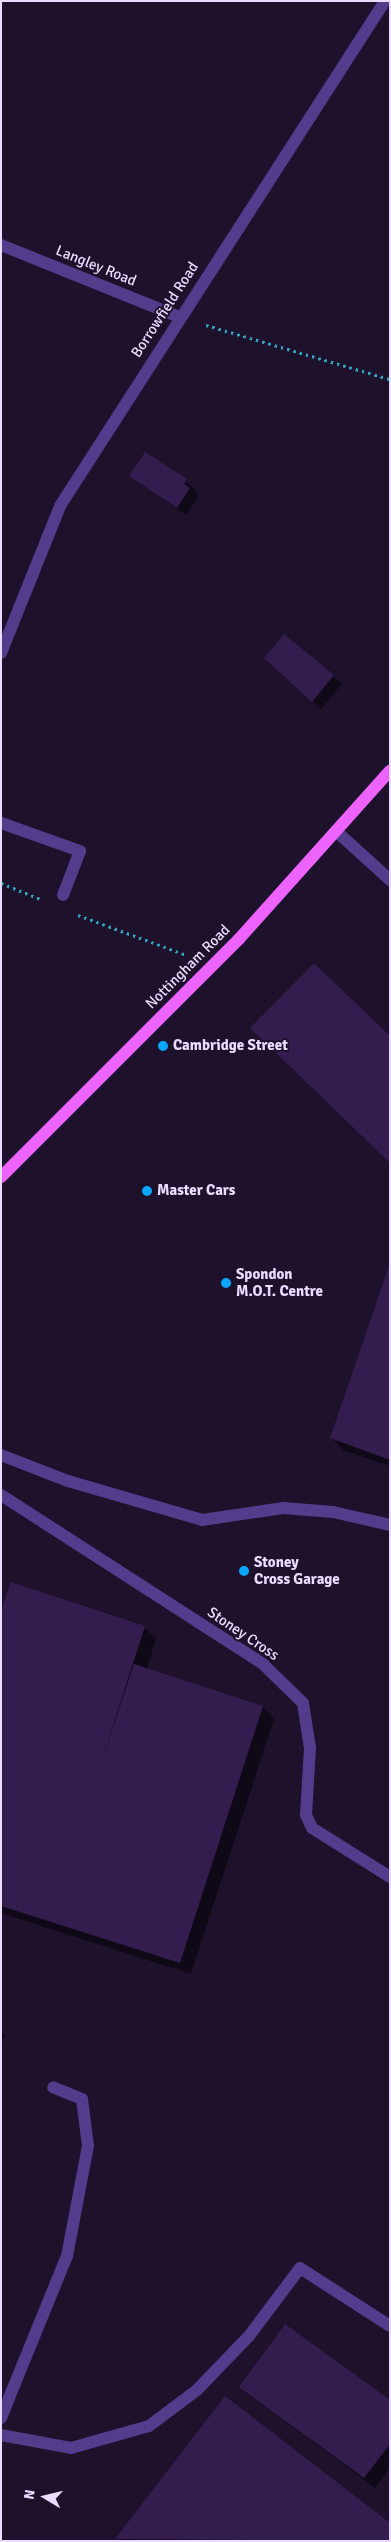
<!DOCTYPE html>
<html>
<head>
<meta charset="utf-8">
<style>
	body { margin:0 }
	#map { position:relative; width:391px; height:2542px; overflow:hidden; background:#1d112c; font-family:Signika,sans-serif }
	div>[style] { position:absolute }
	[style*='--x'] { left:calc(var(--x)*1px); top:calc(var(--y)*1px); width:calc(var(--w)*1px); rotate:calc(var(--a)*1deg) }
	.shadow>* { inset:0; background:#0007 }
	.building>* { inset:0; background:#331d4e }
	.path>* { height:3px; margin-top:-1.5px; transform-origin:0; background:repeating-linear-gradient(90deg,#2fa4c1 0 2.5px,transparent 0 6.5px) }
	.lane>* { height:12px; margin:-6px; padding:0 6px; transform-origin:6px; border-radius:6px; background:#533c8c }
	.street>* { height:12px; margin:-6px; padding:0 6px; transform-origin:6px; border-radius:6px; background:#533c8c }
	.primary>* { height:12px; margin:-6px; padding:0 6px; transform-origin:6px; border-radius:6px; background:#ed63ff }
	.dots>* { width:14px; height:14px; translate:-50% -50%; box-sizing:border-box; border:2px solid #1d112c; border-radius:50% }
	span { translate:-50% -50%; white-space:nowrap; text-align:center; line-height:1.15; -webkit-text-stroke:4px #1d112c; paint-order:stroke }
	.street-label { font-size:15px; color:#e9dcff }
	.poi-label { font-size:15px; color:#e9dcff; font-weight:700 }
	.left { translate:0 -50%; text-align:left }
	.frame { position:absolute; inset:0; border:2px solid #e9dcff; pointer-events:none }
	.north { position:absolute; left:20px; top:2472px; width:50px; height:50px; -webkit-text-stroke:4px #1d112c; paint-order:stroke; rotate:279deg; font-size:14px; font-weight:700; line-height:20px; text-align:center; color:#e9dcff }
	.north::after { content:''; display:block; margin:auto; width:18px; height:22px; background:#e9dcff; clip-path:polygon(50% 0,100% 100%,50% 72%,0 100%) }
</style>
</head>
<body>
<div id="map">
	<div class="shadow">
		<i style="clip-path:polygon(145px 453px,195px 489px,198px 497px,186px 515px,130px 476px)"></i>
		<i style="clip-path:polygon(274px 666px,333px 676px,342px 684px,321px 709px)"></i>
		<i style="clip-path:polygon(390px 1266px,390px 1466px,343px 1450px,332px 1438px)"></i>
		<i style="clip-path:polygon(1px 1615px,144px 1627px,156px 1639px,147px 1669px,263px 1707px,274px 1719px,191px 1974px,1px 1913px)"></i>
		<i style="clip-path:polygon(1px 2032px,5px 2035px,1px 2045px)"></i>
		<i style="clip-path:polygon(240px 2387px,390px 2402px,390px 2468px,375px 2488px)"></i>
		<i style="clip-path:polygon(225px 2398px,390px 2541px,118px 2541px)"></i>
	</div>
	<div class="building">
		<i style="clip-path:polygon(145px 452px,187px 479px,184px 484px,190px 488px,177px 508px,129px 476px)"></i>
		<i style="clip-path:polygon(284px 634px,334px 675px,312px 702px,264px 658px)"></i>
		<i style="clip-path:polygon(314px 963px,390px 1036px,390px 1163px,250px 1028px)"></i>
		<i style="clip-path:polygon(390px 1263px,390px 1460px,330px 1438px)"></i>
		<i style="clip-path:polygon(11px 1582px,145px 1626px,99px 1770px,134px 1664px,263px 1706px,180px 1963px,1px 1906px,1px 1611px)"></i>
		<i style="clip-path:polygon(285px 2324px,390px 2400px,390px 2444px,364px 2478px,239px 2387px)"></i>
		<i style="clip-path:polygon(225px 2396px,390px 2523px,390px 2541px,115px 2539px)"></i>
	</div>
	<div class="path">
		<i style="--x:206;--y:325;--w:192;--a:16.4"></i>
		<i style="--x:1;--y:883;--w:42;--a:22.3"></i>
		<i style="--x:78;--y:915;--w:116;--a:20.2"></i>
	</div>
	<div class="lane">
		<i style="--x:1;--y:823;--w:84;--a:19.5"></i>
		<i style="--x:80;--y:851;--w:47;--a:111.1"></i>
		<i style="--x:336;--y:831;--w:73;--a:42.2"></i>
		<i style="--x:1;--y:1455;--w:72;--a:21.2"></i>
		<i style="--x:68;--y:1481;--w:140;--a:16.2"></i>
		<i style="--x:202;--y:1520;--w:82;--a:-8.4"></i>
		<i style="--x:283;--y:1508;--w:50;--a:4.6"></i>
		<i style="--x:333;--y:1512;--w:58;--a:12.8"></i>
		<i style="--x:1;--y:1495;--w:312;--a:32.8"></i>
		<i style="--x:263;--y:1664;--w:56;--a:44.3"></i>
		<i style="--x:303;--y:1703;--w:46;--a:81.2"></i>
		<i style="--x:310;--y:1748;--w:67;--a:93.4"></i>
		<i style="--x:306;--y:1815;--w:14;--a:65"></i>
		<i style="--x:312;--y:1828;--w:92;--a:32.1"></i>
		<i style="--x:9;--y:2398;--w:153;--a:-67.8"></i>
		<i style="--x:67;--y:2256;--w:112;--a:-79.2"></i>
		<i style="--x:88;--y:2146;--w:47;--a:-97.3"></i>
		<i style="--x:82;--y:2099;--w:31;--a:-158"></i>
		<i style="--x:1;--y:2435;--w:71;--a:10.5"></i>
		<i style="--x:71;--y:2448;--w:81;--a:-15.8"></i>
		<i style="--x:149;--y:2426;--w:60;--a:-36.9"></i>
		<i style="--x:197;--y:2390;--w:75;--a:-46.1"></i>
		<i style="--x:249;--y:2336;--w:85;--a:-53.1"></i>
		<i style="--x:300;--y:2268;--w:107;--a:32.8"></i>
	</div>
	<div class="street">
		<i style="--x:1;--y:245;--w:192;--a:22"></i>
		<i style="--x:1;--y:653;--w:158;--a:-68.1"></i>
		<i style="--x:60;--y:506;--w:601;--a:-57.24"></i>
		<i style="--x:1;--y:2418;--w:22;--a:-68"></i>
	</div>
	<div class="primary">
		<i style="--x:1;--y:1177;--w:337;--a:-45"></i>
		<i style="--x:239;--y:939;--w:226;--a:-48.1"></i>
	</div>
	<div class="dots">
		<i style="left:163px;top:1046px;background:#08a7ff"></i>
		<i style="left:147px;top:1191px;background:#08a7ff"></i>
		<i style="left:226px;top:1283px;background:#08a7ff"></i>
		<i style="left:244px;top:1571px;background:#08a7ff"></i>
	</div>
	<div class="street-label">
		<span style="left:96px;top:266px;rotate:22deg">Langley Road</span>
		<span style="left:165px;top:310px;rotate:-57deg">Borrowfield Road</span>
		<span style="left:188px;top:967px;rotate:-45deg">Nottingham Road</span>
		<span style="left:243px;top:1634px;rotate:34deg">Stoney Cross</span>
	</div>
	<div class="poi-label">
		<span class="left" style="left:173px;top:1046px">Cambridge Street</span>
		<span class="left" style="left:157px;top:1191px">Master Cars</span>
		<span class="left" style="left:236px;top:1283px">Spondon<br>M.O.T. Centre</span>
		<span class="left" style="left:254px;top:1571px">Stoney<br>Cross Garage</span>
	</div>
	<div class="frame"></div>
	<div class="north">N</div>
</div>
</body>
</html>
